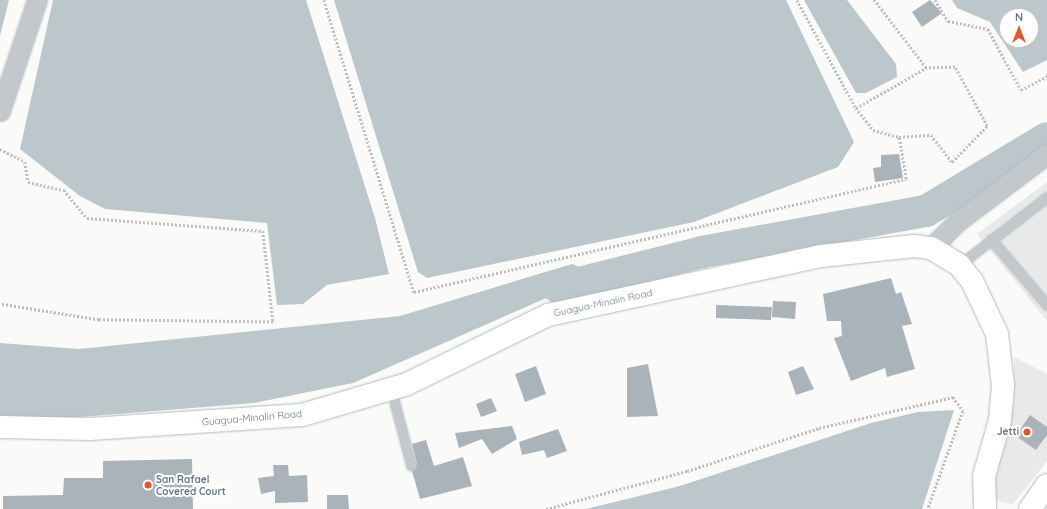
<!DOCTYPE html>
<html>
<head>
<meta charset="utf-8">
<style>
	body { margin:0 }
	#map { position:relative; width:1047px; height:509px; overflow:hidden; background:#fafaf8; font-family:Quicksand,sans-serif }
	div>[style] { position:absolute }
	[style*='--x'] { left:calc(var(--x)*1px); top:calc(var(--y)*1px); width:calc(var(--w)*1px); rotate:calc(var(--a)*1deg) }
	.built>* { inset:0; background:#e8e9e9 }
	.water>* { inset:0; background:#bbc7cb }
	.river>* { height:32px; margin:-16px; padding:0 16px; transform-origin:16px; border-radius:16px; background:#bbc7cb }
	.building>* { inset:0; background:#aab3b9 }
	.path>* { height:2.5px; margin-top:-1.25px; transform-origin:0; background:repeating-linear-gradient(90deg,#bbbfc2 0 2px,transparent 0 4px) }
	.roads { filter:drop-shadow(0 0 1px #b3babf) drop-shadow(0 0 1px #b3babf) }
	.service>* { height:9px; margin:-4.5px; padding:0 4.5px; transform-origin:4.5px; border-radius:4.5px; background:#c3c8cc }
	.minor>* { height:19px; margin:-9.5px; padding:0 9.5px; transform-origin:9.5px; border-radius:9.5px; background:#c3c8cc }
	.secondary>* { height:22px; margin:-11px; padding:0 11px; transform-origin:11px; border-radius:11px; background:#fff }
	.dots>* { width:11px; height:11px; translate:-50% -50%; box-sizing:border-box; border:2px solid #fff; border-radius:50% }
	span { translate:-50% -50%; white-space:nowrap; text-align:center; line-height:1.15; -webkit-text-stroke:4px #fff; paint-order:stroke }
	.street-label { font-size:10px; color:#657683 }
	.poi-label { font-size:10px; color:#657683; font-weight:700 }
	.right { translate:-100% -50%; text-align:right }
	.left { translate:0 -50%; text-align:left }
	.north { position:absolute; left:999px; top:8px; width:40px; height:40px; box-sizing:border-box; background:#fff; border:1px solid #c1c8cd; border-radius:50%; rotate:0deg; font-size:11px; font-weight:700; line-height:16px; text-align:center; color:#657683 }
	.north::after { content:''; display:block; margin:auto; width:14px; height:18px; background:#e4572e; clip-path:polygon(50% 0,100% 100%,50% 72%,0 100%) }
</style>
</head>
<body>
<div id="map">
	<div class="built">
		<i style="clip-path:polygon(1047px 182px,1047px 321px,977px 234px)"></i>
		<i style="clip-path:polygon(1014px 357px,1047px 374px,1047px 461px,1013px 504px,1001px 502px,995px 497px,993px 485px,1014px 404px)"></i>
	</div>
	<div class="water">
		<i style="clip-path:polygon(0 0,9px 0,0 36px)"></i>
		<i style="clip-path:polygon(53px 0,306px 0,375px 218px,389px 274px,327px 285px,303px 304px,277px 305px,267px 223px,105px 209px,80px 196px,20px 149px)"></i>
		<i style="clip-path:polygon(334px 0,786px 0,854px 142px,838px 167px,694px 222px,427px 278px,418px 272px)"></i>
		<i style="clip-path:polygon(804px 0,847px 0,896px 64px,897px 77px,866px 93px,856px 93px)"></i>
		<i style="clip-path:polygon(evenodd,952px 0,1047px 0,1047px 60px,1023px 72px,990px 22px,957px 8px,952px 0,1007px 16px,1031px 16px,1031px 40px,1007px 40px,1007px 16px)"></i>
		<i style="clip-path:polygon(572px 264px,612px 280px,544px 299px,353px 383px,254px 403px,42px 420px,0 416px,0 343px,79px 349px,400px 316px)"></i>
		<i style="clip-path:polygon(954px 410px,922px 509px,586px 509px,680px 486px,871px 423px,918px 412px)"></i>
	</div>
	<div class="river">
		<i style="--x:559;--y:288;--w:147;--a:-14.1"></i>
		<i style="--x:702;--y:252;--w:228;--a:-10.4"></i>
		<i style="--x:926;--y:211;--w:141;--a:-31.1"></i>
	</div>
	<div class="building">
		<i style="clip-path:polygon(930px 0,942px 13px,922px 27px,912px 12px)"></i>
		<i style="clip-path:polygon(899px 154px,903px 178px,875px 182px,873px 168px,881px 167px,881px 155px)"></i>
		<i style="clip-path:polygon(891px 278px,896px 294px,901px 292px,912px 324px,902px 326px,915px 369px,887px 377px,885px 368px,851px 381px,834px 338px,842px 336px,841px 321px,827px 321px,823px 294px)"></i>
		<i style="clip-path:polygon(773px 301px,796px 302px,795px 319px,772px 317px)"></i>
		<i style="clip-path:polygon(716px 305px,772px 307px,771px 320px,716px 318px)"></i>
		<i style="clip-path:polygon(648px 364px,658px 416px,627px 417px,627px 368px)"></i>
		<i style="clip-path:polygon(536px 366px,546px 394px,525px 402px,515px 374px)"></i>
		<i style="clip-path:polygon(803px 366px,814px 389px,796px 395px,788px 372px)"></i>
		<i style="clip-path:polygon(491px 398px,497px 411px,481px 417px,476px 404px)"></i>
		<i style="clip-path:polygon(1030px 415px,1047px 427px,1047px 435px,1036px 450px,1016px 436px)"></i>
		<i style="clip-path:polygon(512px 426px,517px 439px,492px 454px,482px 439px,459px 448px,455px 433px)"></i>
		<i style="clip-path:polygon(558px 429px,567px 451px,547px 458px,544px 450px,522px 455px,519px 442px)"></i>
		<i style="clip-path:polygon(426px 440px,434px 466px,463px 457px,472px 486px,420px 499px,412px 471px,417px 464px,412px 444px)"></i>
		<i style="clip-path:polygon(192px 459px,193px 509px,3px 509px,3px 496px,63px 495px,64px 478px,103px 478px,103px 461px)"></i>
		<i style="clip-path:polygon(273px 465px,288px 465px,289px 476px,307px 475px,308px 502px,275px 503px,275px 491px,261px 494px,258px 478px,274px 476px)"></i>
		<i style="clip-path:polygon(327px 495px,348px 495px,349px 509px,327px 509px)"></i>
	</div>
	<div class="path">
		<i style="--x:324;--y:0;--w:306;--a:72.9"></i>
		<i style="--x:414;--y:292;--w:505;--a:-12.94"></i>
		<i style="--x:906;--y:179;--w:43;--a:-99.5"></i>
		<i style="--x:797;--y:0;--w:123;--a:61.4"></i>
		<i style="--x:856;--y:108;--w:28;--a:52"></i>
		<i style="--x:873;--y:130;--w:27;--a:15"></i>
		<i style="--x:899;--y:137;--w:32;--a:-4"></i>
		<i style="--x:931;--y:135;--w:34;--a:52"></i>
		<i style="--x:952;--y:162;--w:50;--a:-45.8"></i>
		<i style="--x:987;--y:126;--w:67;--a:-118.5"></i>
		<i style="--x:955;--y:67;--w:29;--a:178"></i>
		<i style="--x:926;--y:68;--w:86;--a:-127.4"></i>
		<i style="--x:935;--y:0;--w:25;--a:58"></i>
		<i style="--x:948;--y:21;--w:41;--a:11.3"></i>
		<i style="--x:988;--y:29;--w:69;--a:61.6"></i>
		<i style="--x:1021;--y:90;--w:30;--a:-28"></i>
		<i style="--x:856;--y:108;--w:81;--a:-29.7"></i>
		<i style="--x:0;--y:149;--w:28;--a:27"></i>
		<i style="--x:25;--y:162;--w:20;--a:81"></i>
		<i style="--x:28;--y:182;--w:37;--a:13"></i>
		<i style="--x:64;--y:190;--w:36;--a:51"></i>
		<i style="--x:87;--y:218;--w:176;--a:4.2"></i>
		<i style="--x:263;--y:231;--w:92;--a:83.7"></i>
		<i style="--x:273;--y:322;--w:174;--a:-179.3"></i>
		<i style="--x:99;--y:320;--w:100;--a:-170.8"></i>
		<i style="--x:546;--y:509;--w:146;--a:-15.1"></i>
		<i style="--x:687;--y:471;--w:139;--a:-18"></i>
		<i style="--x:819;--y:428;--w:138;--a:-13"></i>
		<i style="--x:953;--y:397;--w:17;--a:54"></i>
		<i style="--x:963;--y:411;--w:104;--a:109.7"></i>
	</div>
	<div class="roads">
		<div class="service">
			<i style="--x:991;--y:239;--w:87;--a:49.7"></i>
			<i style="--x:959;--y:265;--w:111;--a:-37.7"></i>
			<i style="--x:391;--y:389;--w:79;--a:75.3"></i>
		</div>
		<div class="minor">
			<i style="--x:0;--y:111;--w:117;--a:-71.6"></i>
			<i style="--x:931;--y:248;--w:37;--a:-45"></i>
			<i style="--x:957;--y:222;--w:113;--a:-37.1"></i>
		</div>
		<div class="secondary">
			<i style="--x:0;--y:427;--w:90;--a:1.3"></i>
			<i style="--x:90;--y:429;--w:212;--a:-3.8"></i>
			<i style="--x:302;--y:415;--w:109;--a:-16.4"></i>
			<i style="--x:407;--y:384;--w:157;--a:-26.1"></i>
			<i style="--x:548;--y:315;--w:279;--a:-12.2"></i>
			<i style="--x:821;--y:256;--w:94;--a:-6.1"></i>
			<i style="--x:914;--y:246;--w:17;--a:7"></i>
			<i style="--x:931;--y:248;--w:33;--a:31"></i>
			<i style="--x:959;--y:265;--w:21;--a:51"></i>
			<i style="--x:972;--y:281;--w:59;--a:64.7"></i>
			<i style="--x:997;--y:334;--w:52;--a:83.4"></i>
			<i style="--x:1003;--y:386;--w:34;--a:95"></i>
			<i style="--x:1000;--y:420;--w:58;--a:105.9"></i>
			<i style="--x:984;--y:476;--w:33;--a:88"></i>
			<i style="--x:1030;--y:509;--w:29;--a:-55"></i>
		</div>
	</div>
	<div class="dots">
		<i style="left:1027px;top:432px;background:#e4572e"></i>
		<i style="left:148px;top:485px;background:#e4572e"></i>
	</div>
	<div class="street-label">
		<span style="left:603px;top:303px;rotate:-12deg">Guagua-Minalin Road</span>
		<span style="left:252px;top:418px;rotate:-5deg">Guagua-Minalin Road</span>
	</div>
	<div class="poi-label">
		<span class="right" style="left:1019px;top:432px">Jetti</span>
		<span class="left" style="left:156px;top:485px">San Rafael<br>Covered Court</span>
	</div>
	<div class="north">N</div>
</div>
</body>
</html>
